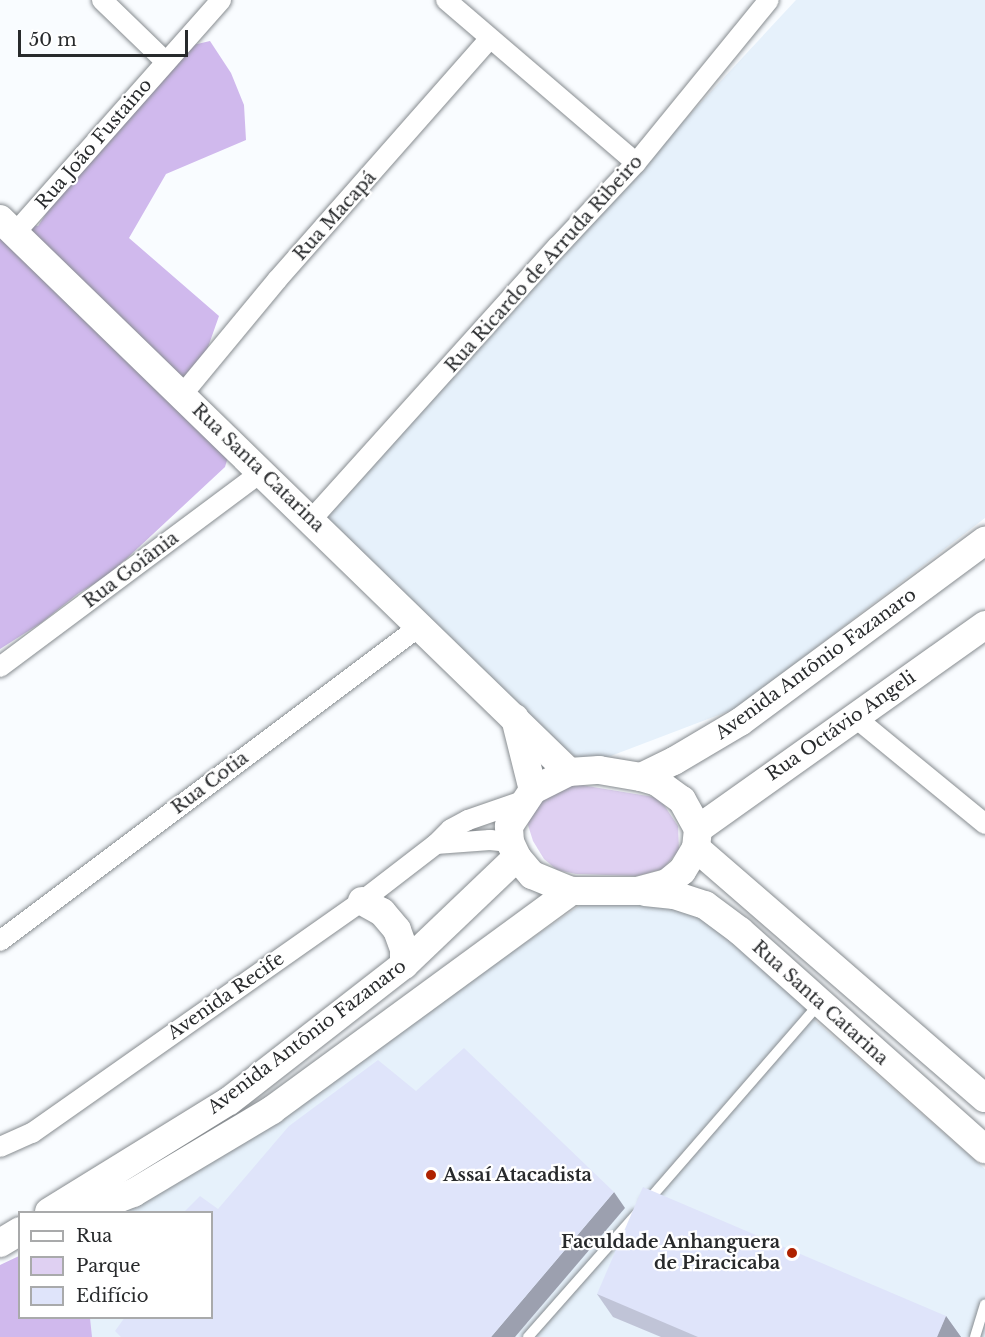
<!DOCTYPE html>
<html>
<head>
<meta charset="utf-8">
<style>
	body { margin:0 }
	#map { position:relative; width:985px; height:1337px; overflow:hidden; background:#f9fcff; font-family:"Libre Baskerville",serif }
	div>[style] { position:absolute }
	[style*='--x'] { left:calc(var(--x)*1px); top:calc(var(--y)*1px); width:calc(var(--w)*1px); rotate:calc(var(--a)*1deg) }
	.built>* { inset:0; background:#e6f1fb }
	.green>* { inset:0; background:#dfd0f2 }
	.forest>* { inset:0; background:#d0b9ed }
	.roads { filter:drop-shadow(0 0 2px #878c90) drop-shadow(0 0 2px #878c90) }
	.lane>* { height:10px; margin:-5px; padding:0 5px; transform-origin:5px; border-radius:5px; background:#fff }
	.street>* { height:20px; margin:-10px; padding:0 10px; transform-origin:10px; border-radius:10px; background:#fff }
	.secondary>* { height:28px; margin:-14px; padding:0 14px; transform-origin:14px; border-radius:14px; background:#fff }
	.wall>* { inset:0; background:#c0c4d7 }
	.shaded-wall>* { inset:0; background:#9ca0af }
	.building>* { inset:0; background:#dfe4fa }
	.dots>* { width:16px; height:16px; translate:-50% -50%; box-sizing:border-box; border:3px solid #fff; border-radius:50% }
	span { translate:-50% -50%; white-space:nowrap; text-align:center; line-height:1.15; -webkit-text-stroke:4.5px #fff; paint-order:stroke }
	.street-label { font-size:18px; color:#282a2c }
	.poi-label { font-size:18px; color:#282a2c; font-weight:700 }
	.left { translate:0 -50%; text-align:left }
	.right { translate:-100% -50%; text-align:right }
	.legend { position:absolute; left:18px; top:1211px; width:195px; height:108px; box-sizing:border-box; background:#fff; border:2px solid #a9aaab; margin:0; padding:8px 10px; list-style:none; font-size:18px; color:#282a2c }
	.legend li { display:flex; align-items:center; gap:12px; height:30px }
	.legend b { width:30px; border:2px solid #a9aaab }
	.scale { position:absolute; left:18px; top:30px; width:170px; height:27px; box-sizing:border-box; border:3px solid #282a2c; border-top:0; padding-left:8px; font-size:18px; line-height:21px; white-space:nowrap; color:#282a2c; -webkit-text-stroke:4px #fff; paint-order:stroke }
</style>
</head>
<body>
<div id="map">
	<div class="built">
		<i style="clip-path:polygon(796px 0,985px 0,985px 518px,737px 708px,587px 765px,504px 704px,307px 526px)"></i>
		<i style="clip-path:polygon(645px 900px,704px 916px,812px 1007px,812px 1018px,985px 1169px,985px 1337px,83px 1337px,80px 1318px,212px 1318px,212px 1212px,110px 1212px,180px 1178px,582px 904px)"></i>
	</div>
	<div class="green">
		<i style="clip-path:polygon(581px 785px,654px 797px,664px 805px,678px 826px,679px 850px,663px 869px,637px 876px,576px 874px,557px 870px,544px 859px,533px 841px,528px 825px,530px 813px,539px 802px,565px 786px)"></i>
	</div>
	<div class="forest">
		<i style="clip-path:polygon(210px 41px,231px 73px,244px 105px,246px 140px,166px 174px,129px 238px,219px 316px,207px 350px,190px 380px,208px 410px,235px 434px,225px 467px,109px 575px,79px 593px,41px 623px,0 649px,0 212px,5px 217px,38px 226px,120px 101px,176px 49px)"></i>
		<i style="clip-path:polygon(19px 1256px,20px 1318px,90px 1318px,92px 1337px,0 1337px,0 1265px)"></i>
	</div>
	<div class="roads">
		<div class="lane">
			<i style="--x:646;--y:1203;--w:264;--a:-49"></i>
			<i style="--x:528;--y:1337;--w:163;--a:-48.5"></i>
			<i style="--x:975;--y:1337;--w:34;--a:-73"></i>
		</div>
		<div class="street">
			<i style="--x:102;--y:0;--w:89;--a:44.1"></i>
			<i style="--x:446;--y:0;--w:250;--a:40.6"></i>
			<i style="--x:15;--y:233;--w:311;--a:-48.5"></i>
			<i style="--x:182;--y:395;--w:149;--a:-50.4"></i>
			<i style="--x:277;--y:280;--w:322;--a:-48.6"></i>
			<i style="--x:311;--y:520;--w:369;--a:-48"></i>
			<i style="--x:558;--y:246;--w:114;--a:-46.8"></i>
			<i style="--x:636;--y:163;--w:210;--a:-50.8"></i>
			<i style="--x:0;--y:667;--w:327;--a:-36.7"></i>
			<i style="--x:856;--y:718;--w:167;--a:39.4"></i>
			<i style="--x:436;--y:844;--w:54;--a:-4.2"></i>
			<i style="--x:490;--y:840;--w:20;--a:6"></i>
			<i style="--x:0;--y:941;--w:525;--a:-36.87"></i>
			<i style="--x:0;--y:1147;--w:35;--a:-24"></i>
			<i style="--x:32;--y:1133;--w:403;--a:-35.1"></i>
			<i style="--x:362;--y:901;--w:93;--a:-37.6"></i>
			<i style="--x:436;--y:844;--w:21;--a:-45"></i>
			<i style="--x:451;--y:829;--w:19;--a:-28"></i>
			<i style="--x:468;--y:820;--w:58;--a:-19.1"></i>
		</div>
		<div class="secondary">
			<i style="--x:0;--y:219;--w:793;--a:44.18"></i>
			<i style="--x:515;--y:718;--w:74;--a:76"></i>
			<i style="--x:599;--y:770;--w:43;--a:9.5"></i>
			<i style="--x:641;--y:777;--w:17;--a:17"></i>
			<i style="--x:657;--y:782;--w:31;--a:36"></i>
			<i style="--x:682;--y:800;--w:33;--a:61"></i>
			<i style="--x:698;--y:829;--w:19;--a:96"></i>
			<i style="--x:696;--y:848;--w:27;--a:121"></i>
			<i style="--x:682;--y:871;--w:19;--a:141"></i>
			<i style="--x:667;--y:883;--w:31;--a:165"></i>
			<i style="--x:637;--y:891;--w:66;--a:180"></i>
			<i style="--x:571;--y:891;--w:42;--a:-157.7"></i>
			<i style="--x:532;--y:875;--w:23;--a:-130"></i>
			<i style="--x:517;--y:857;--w:17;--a:-115"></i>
			<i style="--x:510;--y:842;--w:16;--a:-94"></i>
			<i style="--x:509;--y:826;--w:43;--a:-56.3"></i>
			<i style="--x:533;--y:790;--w:40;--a:-26.6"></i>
			<i style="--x:569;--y:772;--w:30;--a:-4"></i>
			<i style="--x:641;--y:777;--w:37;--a:-26"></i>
			<i style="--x:674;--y:761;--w:77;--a:-30.6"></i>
			<i style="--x:740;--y:722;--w:305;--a:-36.5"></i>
			<i style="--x:698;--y:829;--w:352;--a:-35.4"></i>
			<i style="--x:696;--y:848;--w:382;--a:40.9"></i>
			<i style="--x:645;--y:892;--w:29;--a:6"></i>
			<i style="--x:674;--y:895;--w:33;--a:18"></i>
			<i style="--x:705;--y:905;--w:44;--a:36.6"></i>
			<i style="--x:740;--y:931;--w:328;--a:41.7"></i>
			<i style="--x:362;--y:901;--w:23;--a:29"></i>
			<i style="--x:382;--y:912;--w:23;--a:50"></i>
			<i style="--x:397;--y:930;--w:20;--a:70"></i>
			<i style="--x:404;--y:949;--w:16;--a:90"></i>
			<i style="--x:49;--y:1212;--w:211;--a:-31.7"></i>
			<i style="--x:229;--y:1101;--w:222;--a:-37.9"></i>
			<i style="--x:404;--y:965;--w:156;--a:-43.7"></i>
			<i style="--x:85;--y:1212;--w:52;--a:-21.6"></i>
			<i style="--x:133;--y:1193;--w:162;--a:-30.8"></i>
			<i style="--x:272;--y:1110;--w:371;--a:-36.2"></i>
			<i style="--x:0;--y:1243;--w:23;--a:-31"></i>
		</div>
	</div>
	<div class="wall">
		<i style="clip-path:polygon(597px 1294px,946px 1316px,961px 1337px,661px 1337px,613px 1317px)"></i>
	</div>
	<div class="shaded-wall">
		<i style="clip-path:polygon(614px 1192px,625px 1208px,515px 1337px,491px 1337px)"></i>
		<i style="clip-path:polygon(946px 1316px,961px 1337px,937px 1337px)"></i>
	</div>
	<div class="building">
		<i style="clip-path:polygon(464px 1048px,614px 1192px,491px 1337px,121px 1337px,115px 1331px,125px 1317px,212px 1317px,212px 1212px,184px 1212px,200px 1196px,218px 1209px,289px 1126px,378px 1060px,416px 1091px)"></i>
		<i style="clip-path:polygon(643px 1187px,946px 1316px,937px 1337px,698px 1337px,597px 1294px)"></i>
	</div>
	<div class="dots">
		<i style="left:431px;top:1175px;background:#ae2100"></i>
		<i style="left:792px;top:1253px;background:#ae2100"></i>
	</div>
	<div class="street-label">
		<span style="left:94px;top:144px;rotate:-49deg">Rua João Fustaino</span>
		<span style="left:335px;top:216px;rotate:-48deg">Rua Macapá</span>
		<span style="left:544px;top:264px;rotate:-48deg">Rua Ricardo de Arruda Ribeiro</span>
		<span style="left:258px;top:468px;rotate:44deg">Rua Santa Catarina</span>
		<span style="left:131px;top:570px;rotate:-37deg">Rua Goiânia</span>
		<span style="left:816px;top:664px;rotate:-36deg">Avenida Antônio Fazanaro</span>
		<span style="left:841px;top:726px;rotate:-35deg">Rua Octávio Angeli</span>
		<span style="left:210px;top:783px;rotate:-37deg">Rua Cotia</span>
		<span style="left:226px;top:996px;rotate:-35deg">Avenida Recife</span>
		<span style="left:820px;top:1003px;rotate:42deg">Rua Santa Catarina</span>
		<span style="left:307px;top:1037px;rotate:-37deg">Avenida Antônio Fazanaro</span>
	</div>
	<div class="poi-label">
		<span class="left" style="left:443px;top:1175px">Assaí Atacadista</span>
		<span class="right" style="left:780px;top:1253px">Faculdade Anhanguera<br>de Piracicaba</span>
	</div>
	<ul class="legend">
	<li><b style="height:8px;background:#fff"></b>Rua</li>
	<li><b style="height:16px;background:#dfd0f2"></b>Parque</li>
	<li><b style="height:16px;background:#dfe4fa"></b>Edifício</li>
	</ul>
	<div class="scale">50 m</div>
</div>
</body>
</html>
